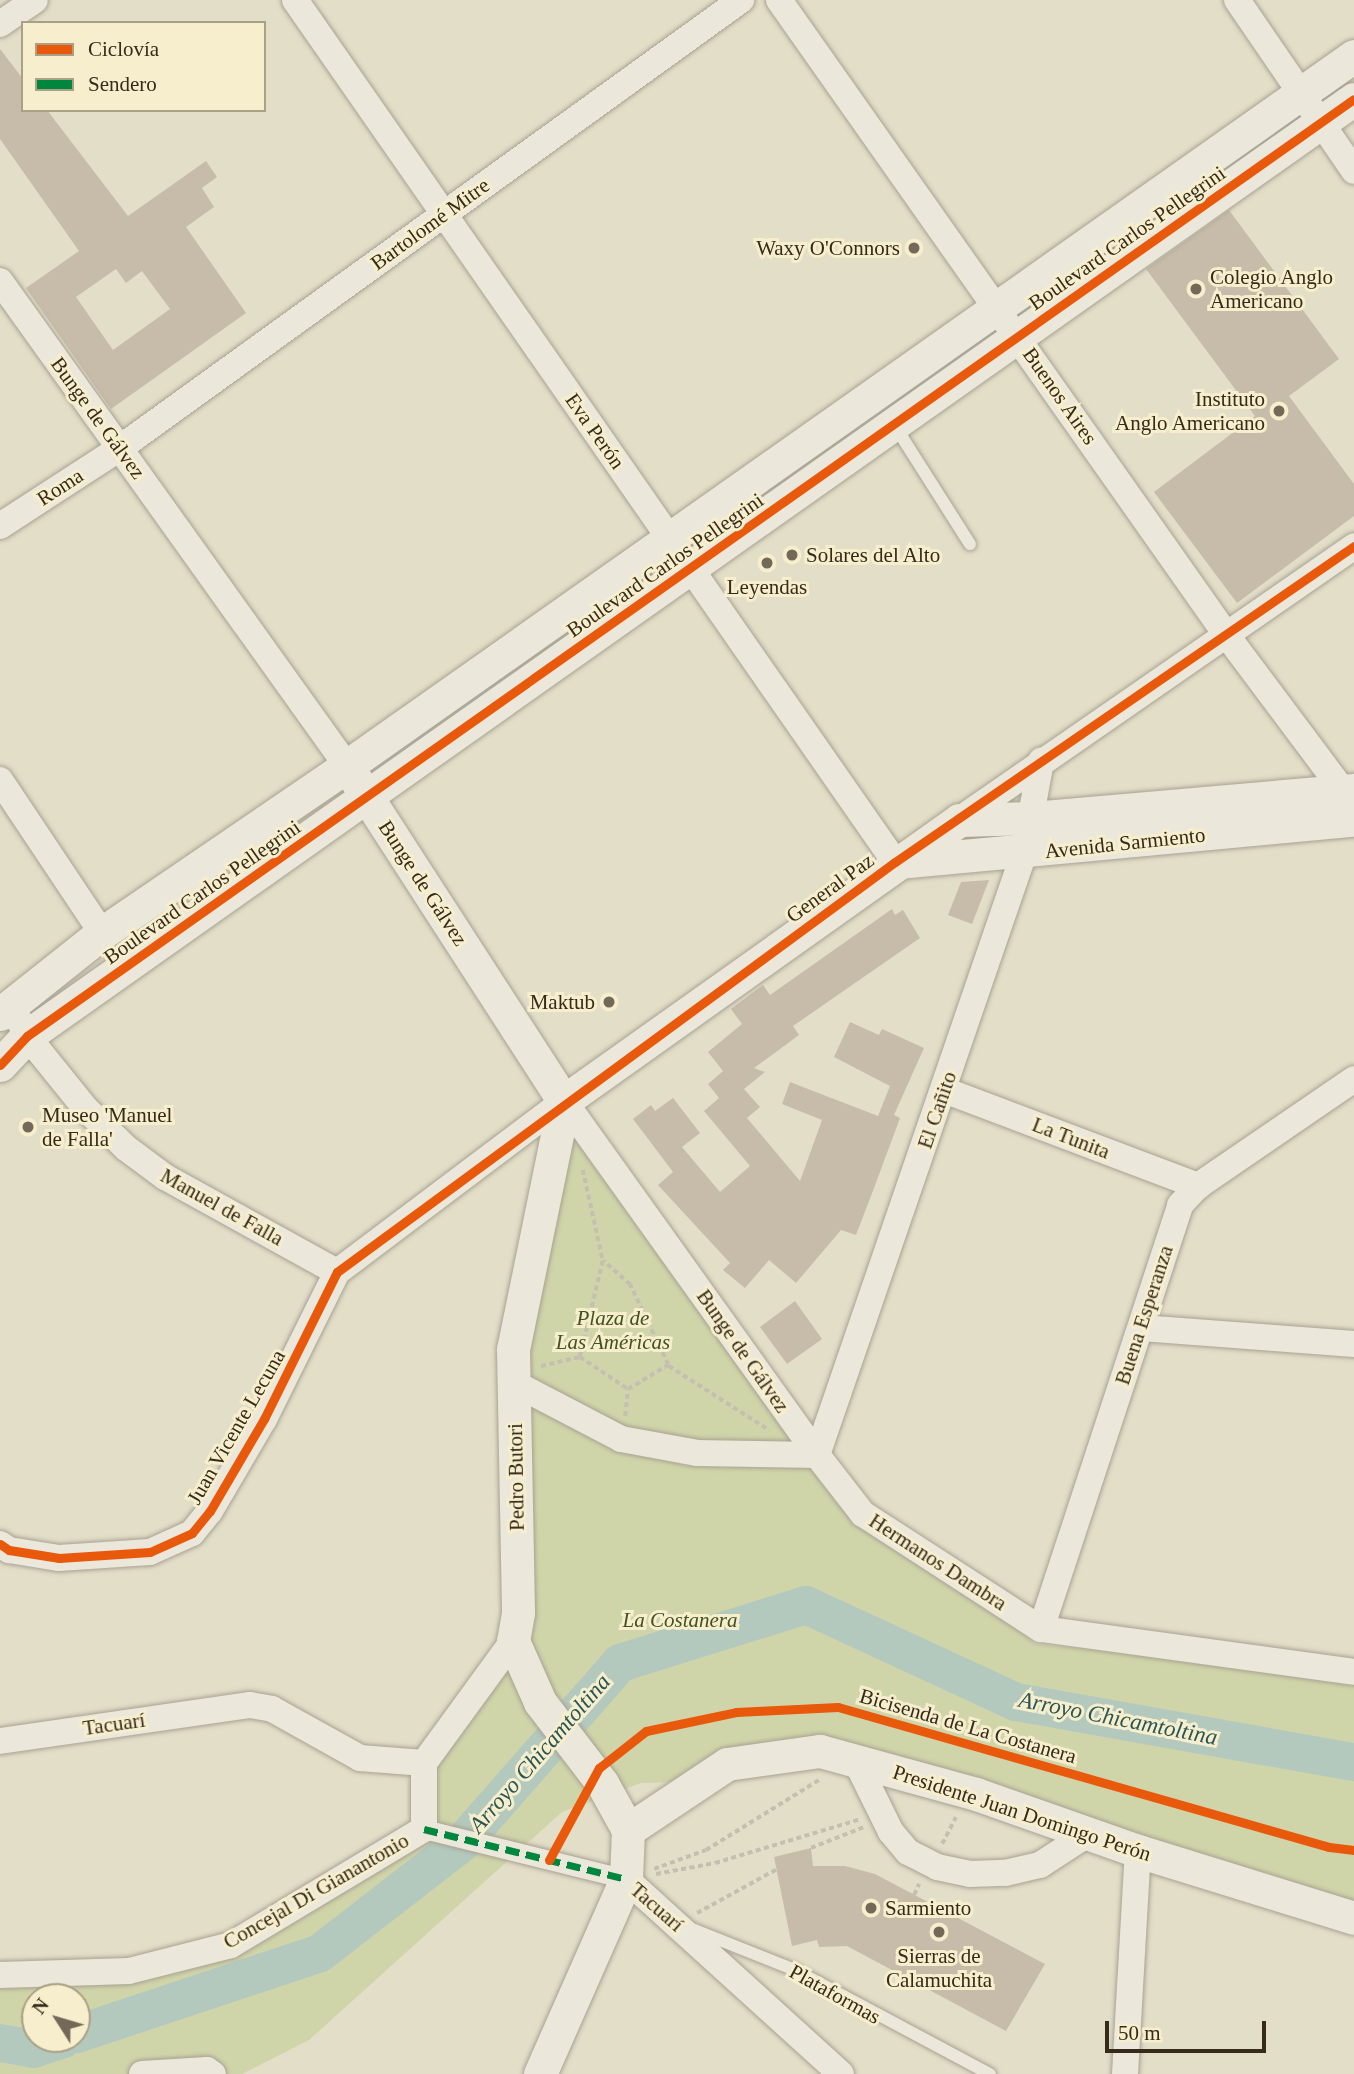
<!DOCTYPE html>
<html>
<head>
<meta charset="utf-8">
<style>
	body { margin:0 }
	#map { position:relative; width:1354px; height:2074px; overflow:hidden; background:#e3dec8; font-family:"Times New Roman",serif }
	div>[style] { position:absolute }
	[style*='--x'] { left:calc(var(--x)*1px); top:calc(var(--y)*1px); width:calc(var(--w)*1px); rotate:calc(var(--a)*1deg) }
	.green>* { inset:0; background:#d0d5a9 }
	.river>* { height:38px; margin:-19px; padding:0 19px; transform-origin:19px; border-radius:19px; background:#b4c9be }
	.building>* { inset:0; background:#c7bca9 }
	.path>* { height:3.5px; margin-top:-1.75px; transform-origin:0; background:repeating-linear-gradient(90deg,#c3bfb1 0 5px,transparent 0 8.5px) }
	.roads { filter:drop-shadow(0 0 2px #a8a292) drop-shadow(0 0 2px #a8a292) }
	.service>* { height:12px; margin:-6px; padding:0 6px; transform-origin:6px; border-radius:6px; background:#ebe7da }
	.pedestrian>* { height:19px; margin:-9.5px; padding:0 9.5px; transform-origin:9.5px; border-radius:9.5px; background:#ebe7da }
	.minor>* { height:26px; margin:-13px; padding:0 13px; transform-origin:13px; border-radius:13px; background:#ebe7da }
	.tertiary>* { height:33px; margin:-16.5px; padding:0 16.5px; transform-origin:16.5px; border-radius:16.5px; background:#ebe7da }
	.quiet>* { height:7px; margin-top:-3.5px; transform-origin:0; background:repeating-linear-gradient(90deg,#00873e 0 14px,transparent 0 21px) }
	.cycleway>* { height:9px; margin:-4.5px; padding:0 4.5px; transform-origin:4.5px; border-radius:4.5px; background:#e8590c }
	.dots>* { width:19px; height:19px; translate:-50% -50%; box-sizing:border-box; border:4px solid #f6eecc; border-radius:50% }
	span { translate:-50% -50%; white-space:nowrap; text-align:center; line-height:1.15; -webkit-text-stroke:6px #f6eecc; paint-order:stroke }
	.street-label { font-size:21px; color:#362a1b }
	.poi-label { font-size:21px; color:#362a1b }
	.right { translate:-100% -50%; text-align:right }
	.left { translate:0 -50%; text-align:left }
	.park-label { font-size:21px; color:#425320; font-style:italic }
	.water-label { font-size:23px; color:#295556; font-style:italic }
	.legend { position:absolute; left:21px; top:21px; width:245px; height:91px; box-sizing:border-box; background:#f6eecc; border:2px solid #a9a085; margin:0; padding:9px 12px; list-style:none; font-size:21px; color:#362a1b }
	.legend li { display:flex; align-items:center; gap:14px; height:35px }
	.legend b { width:35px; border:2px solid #a9a085 }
	.north { position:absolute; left:21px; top:1983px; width:70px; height:70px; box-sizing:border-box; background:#f6eecc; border:2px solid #a9a085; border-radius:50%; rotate:307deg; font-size:19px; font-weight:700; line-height:28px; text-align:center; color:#362a1b }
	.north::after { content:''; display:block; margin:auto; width:24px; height:32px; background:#736958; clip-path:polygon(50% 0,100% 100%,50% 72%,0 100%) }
	.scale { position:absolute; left:1105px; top:2021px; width:161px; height:32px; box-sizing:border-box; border:4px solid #362a1b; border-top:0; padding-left:9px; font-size:21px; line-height:24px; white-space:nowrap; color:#362a1b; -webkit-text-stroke:5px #f6eecc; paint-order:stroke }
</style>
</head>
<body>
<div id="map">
	<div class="green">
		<i style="clip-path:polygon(564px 1101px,817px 1455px,621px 1439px,514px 1383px)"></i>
		<i style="clip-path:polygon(evenodd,524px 1400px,685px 1466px,811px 1462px,1035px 1644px,1354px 1674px,1354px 1908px,807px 1746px,675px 1782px,641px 1783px,562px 1812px,309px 2040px,242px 2074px,0 2074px,0 1971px,179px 1972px,424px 1829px,427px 1765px,526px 1634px,524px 1400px,35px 1997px,77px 1997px,77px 2039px,35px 2039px,35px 1997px)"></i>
	</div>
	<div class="river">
		<i style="--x:77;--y:2034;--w:256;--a:-18.4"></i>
		<i style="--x:320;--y:1953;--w:180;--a:-37.8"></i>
		<i style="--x:462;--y:1843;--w:240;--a:-48.7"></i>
		<i style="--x:620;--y:1663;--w:195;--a:-17.3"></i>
		<i style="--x:806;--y:1605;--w:231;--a:24.8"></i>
		<i style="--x:1016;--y:1702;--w:343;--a:10.1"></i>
		<i style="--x:0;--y:2043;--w:34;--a:10"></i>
		<i style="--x:33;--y:2049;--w:32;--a:-18"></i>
	</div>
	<div class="building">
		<i style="clip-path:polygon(evenodd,0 49px,23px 79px,23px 110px,47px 110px,128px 216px,206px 161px,217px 177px,202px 188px,214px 207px,186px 227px,246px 313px,111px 409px,26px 288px,79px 251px,0 139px,0 49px,116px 269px,126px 283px,142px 271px,170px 309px,113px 350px,76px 297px,116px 269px)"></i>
		<i style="clip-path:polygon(1229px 210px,1339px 359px,1289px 396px,1354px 484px,1354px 516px,1237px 603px,1154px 492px,1255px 416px,1146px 269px)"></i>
		<i style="clip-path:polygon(989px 880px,972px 924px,948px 915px,961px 882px)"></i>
		<i style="clip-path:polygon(892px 909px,895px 915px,903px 910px,920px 938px,793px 1026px,799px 1035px,754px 1068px,765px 1072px,744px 1089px,760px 1107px,747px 1118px,800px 1181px,822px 1120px,782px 1104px,790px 1082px,878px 1116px,890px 1086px,834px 1057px,850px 1022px,879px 1035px,882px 1029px,924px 1048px,894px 1115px,900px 1118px,874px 1188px,856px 1235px,841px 1230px,796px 1283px,769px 1260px,745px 1288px,723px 1270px,730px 1263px,658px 1185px,673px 1172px,633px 1119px,651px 1105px,655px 1111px,673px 1098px,700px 1133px,682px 1147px,720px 1192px,750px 1166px,704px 1111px,719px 1098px,708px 1084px,723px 1071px,708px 1052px,742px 1024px,731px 1009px,763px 985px,770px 995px)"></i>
		<i style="clip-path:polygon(795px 1301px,822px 1339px,787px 1364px,760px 1327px)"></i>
		<i style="clip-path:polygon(811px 1848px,813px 1866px,845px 1866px,875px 1874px,1045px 1964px,1006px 2031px,847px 1946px,819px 1947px,817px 1940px,792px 1946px,774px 1857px)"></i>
	</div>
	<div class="path">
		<i style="--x:583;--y:1170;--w:93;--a:77.6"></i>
		<i style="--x:603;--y:1261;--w:99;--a:103.5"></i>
		<i style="--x:580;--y:1357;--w:58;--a:33.7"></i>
		<i style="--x:628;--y:1389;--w:47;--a:-31"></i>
		<i style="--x:668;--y:1365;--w:89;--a:-115.4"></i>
		<i style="--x:630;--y:1285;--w:36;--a:-138"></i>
		<i style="--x:541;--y:1366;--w:40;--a:-13"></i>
		<i style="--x:669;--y:1366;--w:119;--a:32.6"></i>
		<i style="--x:625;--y:1416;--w:27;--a:-84"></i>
		<i style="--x:942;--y:1844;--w:30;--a:-63"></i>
		<i style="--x:811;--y:1848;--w:57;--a:-21.6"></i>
		<i style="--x:654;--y:1869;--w:55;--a:-20.1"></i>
		<i style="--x:706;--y:1850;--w:133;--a:-31.8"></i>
		<i style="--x:656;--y:1874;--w:60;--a:-10.6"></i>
		<i style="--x:715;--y:1863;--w:152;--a:-16.8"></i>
		<i style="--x:914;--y:1895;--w:12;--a:-66"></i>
		<i style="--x:697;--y:1913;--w:91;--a:-28.8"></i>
	</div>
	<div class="roads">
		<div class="service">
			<i style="--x:895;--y:426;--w:140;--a:57.6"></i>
			<i style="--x:692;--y:1929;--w:111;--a:21.7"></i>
			<i style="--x:795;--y:1970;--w:221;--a:28.1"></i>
		</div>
		<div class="pedestrian">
			<i style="--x:424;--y:1829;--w:208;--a:13.9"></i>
		</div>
		<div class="minor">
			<i style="--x:295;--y:0;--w:1050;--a:55.16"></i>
			<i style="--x:779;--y:0;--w:774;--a:54.83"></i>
			<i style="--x:1225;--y:633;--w:197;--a:53.2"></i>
			<i style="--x:1237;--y:0;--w:207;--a:55.6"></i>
			<i style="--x:0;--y:24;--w:42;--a:-34.4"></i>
			<i style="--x:0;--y:281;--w:596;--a:54.42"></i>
			<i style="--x:0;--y:526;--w:143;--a:-33"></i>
			<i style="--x:120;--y:448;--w:766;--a:-35.81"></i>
			<i style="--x:0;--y:780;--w:184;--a:56.3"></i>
			<i style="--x:959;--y:820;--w:481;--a:-34.7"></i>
			<i style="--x:18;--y:1018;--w:20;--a:63"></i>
			<i style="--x:27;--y:1036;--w:94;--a:51.1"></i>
			<i style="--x:86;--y:1109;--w:56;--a:44.3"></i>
			<i style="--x:126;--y:1148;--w:49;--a:36.6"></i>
			<i style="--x:165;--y:1177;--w:196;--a:28.9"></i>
			<i style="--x:944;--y:1090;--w:272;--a:20.7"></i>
			<i style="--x:1141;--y:1328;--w:214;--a:4.3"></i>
			<i style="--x:514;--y:1383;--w:121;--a:27.6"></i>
			<i style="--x:621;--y:1439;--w:77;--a:10.4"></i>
			<i style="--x:697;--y:1453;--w:120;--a:1"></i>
			<i style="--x:817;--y:1455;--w:75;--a:52.1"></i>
			<i style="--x:863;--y:1514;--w:212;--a:32.9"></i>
			<i style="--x:1041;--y:1629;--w:316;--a:7.8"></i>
			<i style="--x:817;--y:1455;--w:637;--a:-71.02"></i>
			<i style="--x:1024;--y:853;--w:94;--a:-79.5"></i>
			<i style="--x:0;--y:1544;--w:11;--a:34"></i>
			<i style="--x:9;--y:1550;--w:51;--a:9.1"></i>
			<i style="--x:59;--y:1558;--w:91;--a:-3.8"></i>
			<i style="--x:150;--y:1552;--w:46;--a:-24.3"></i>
			<i style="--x:192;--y:1533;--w:28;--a:-51"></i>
			<i style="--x:210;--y:1511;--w:107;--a:-59.6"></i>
			<i style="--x:264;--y:1419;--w:164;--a:-63.6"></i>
			<i style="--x:337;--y:1272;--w:284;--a:-37"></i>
			<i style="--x:564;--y:1101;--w:435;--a:54.4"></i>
			<i style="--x:1041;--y:1629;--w:446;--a:-71.8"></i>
			<i style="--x:1180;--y:1205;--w:26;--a:-47"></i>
			<i style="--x:1198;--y:1186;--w:189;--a:-34.4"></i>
			<i style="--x:0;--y:1741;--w:253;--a:-8.2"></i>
			<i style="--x:250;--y:1705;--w:22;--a:10"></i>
			<i style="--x:272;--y:1709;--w:101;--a:29.1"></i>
			<i style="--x:360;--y:1758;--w:64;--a:4.5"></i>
			<i style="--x:856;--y:1761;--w:79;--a:63.8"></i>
			<i style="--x:891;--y:1832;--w:26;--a:50"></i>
			<i style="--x:908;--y:1852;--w:33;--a:27"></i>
			<i style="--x:937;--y:1867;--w:34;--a:12"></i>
			<i style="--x:970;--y:1874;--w:35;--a:-2"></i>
			<i style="--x:1005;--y:1873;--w:36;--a:-13"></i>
			<i style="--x:1040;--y:1865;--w:59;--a:-33.1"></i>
			<i style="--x:626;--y:1879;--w:290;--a:42.2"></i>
			<i style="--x:0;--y:1975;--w:129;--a:-1.8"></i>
			<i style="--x:129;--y:1971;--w:105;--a:-14.3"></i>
			<i style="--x:231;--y:1945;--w:225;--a:-31"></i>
			<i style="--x:424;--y:1829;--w:66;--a:-90"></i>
			<i style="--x:424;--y:1763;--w:151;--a:-53.9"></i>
			<i style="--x:142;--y:2074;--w:65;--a:-3.5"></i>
			<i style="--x:207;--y:2070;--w:7;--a:34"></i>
			<i style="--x:1125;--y:2074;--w:223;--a:-86.7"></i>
		</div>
		<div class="tertiary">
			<i style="--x:356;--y:780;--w:382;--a:57.1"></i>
			<i style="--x:898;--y:862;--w:458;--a:-5.3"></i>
			<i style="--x:0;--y:1014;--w:130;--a:-38.5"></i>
			<i style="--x:102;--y:933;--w:297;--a:-34.3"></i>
			<i style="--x:347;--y:766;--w:1232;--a:-35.19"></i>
			<i style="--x:0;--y:1065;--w:40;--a:-47"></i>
			<i style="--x:27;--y:1036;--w:1624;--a:-35.23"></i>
			<i style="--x:564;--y:1101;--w:485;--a:-35.4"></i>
			<i style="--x:959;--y:820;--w:73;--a:-1.6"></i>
			<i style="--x:1032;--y:818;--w:323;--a:-5"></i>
			<i style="--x:564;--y:1101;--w:253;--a:101.6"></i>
			<i style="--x:513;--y:1349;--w:264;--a:88.9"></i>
			<i style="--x:518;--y:1613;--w:28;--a:100"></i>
			<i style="--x:513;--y:1641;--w:67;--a:66.1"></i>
			<i style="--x:540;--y:1702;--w:102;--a:52.6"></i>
			<i style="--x:602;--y:1783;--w:54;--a:61"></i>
			<i style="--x:628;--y:1830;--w:119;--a:-33.7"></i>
			<i style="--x:727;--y:1764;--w:94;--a:-8"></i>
			<i style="--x:820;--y:1751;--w:162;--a:15.4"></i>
			<i style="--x:976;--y:1794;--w:172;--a:19.4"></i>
			<i style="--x:1138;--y:1851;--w:226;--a:17.2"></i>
			<i style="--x:540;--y:2074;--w:213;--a:-66.2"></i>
			<i style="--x:626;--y:1879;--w:49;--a:-87.7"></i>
		</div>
	</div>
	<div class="quiet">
		<i style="--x:424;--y:1829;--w:208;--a:13.9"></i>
	</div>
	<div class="cycleway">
		<i style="--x:0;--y:1065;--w:40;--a:-47"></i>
		<i style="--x:27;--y:1036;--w:1624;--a:-35.23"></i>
		<i style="--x:0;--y:1544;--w:11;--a:34"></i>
		<i style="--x:9;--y:1550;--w:51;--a:9.1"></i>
		<i style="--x:59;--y:1558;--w:91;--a:-3.8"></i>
		<i style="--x:150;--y:1552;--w:46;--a:-24.3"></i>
		<i style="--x:192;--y:1533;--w:28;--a:-51"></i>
		<i style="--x:210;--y:1511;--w:107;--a:-59.6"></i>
		<i style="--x:264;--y:1419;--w:164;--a:-63.6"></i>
		<i style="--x:337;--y:1272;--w:692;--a:-36.31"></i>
		<i style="--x:895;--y:862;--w:557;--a:-34.55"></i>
		<i style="--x:549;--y:1860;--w:105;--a:-61.5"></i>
		<i style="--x:599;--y:1768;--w:60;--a:-38.2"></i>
		<i style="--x:646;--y:1731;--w:92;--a:-11.9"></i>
		<i style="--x:736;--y:1712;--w:102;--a:-2.8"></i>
		<i style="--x:838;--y:1707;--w:511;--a:15.91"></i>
		<i style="--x:1329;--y:1847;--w:25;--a:7"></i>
	</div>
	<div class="dots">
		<i style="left:914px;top:248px;background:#736958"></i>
		<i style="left:1196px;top:289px;background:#736958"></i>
		<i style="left:1279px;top:411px;background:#736958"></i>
		<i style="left:792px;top:555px;background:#736958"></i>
		<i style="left:767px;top:563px;background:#736958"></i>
		<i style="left:609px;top:1002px;background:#736958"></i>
		<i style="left:28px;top:1127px;background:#736958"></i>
		<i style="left:871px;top:1908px;background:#736958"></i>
		<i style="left:939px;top:1932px;background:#736958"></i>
	</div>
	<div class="street-label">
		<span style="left:430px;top:224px;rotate:-36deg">Bartolomé Mitre</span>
		<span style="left:1127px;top:238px;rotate:-35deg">Boulevard Carlos Pellegrini</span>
		<span style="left:1060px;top:396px;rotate:55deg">Buenos Aires</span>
		<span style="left:98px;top:418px;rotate:54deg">Bunge de Gálvez</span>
		<span style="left:595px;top:431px;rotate:55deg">Eva Perón</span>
		<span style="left:60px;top:487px;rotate:-33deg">Roma</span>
		<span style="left:665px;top:565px;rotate:-35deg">Boulevard Carlos Pellegrini</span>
		<span style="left:1125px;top:843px;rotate:-6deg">Avenida Sarmiento</span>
		<span style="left:423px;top:883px;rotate:57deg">Bunge de Gálvez</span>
		<span style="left:830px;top:888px;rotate:-36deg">General Paz</span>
		<span style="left:202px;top:892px;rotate:-35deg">Boulevard Carlos Pellegrini</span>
		<span style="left:937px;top:1110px;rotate:-71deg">El Cañito</span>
		<span style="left:1071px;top:1138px;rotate:21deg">La Tunita</span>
		<span style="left:222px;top:1207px;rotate:29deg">Manuel de Falla</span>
		<span style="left:1144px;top:1315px;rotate:-72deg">Buena Esperanza</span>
		<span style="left:743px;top:1351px;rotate:55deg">Bunge de Gálvez</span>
		<span style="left:236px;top:1427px;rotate:-60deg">Juan Vicente Lecuna</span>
		<span style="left:516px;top:1477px;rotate:-91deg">Pedro Butori</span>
		<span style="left:938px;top:1562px;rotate:33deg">Hermanos Dambra</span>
		<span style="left:114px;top:1724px;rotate:-8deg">Tacuarí</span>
		<span style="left:968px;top:1726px;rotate:16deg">Bicisenda de La Costanera</span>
		<span style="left:1022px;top:1813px;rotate:18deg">Presidente Juan Domingo Perón</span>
		<span style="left:316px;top:1891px;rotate:-30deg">Concejal Di Gianantonio</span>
		<span style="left:657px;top:1907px;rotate:41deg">Tacuarí</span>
		<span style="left:835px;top:1994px;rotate:29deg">Plataformas</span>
	</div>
	<div class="poi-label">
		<span class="right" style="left:900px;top:248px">Waxy O'Connors</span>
		<span class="left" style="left:1210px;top:289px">Colegio Anglo<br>Americano</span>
		<span class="right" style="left:1265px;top:411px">Instituto<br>Anglo Americano</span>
		<span class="left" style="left:806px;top:555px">Solares del Alto</span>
		<span style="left:767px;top:587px">Leyendas</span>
		<span class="right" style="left:595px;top:1002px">Maktub</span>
		<span class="left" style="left:42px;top:1127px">Museo 'Manuel<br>de Falla'</span>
		<span class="left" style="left:885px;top:1908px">Sarmiento</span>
		<span style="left:939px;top:1968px">Sierras de<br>Calamuchita</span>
	</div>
	<div class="park-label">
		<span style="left:613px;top:1330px">Plaza de<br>Las Américas</span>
		<span style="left:680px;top:1620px">La Costanera</span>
	</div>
	<div class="water-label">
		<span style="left:1118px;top:1719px;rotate:11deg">Arroyo Chicamtoltina</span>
		<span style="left:540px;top:1754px;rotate:-49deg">Arroyo Chicamtoltina</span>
	</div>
	<ul class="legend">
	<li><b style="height:9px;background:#e8590c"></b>Ciclovía</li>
	<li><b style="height:9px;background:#00873e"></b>Sendero</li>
	</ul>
	<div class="north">N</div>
	<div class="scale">50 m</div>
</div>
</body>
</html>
